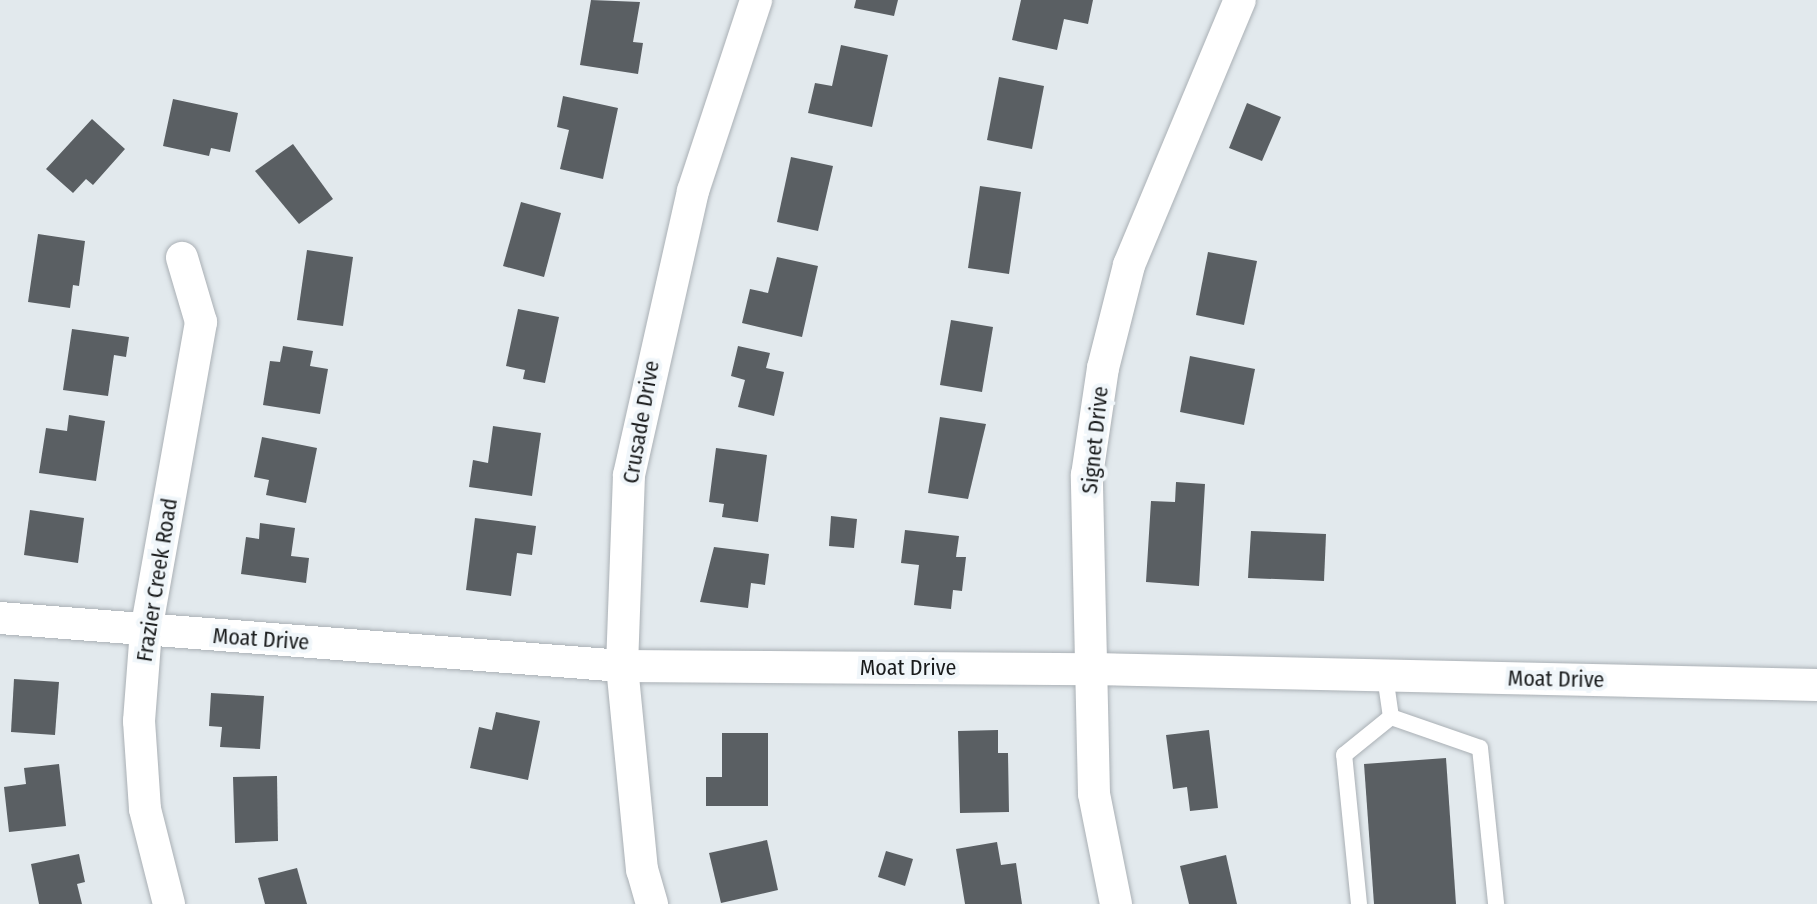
<!DOCTYPE html>
<html>
<head>
<meta charset="utf-8">
<style>
	body { margin:0 }
	#map { position:relative; width:1817px; height:904px; overflow:hidden; background:#e2e9ed; font-family:"Fira Sans Condensed",sans-serif }
	div>[style] { position:absolute }
	[style*='--x'] { left:calc(var(--x)*1px); top:calc(var(--y)*1px); width:calc(var(--w)*1px); rotate:calc(var(--a)*1deg) }
	.building>* { inset:0; background:#5a5f63 }
	.roads { filter:drop-shadow(0 0 2px #aab0b5) drop-shadow(0 0 2px #aab0b5) }
	.lane>* { height:16px; margin:-8px; padding:0 8px; transform-origin:8px; border-radius:8px; background:#fff }
	.street>* { height:32px; margin:-16px; padding:0 16px; transform-origin:16px; border-radius:16px; background:#fff }
	span { translate:-50% -50%; white-space:nowrap; text-align:center; line-height:1.15; -webkit-text-stroke:8px #f0f6fa; paint-order:stroke }
	.street-label { font-size:22px; color:#191b1c }
</style>
</head>
<body>
<div id="map">
	<div class="building">
		<i style="clip-path:polygon(591px 0,640px 2px,633px 42px,643px 43px,638px 74px,580px 65px)"></i>
		<i style="clip-path:polygon(856px 0,898px 0,894px 16px,854px 8px)"></i>
		<i style="clip-path:polygon(1021px 0,1093px 0,1088px 24px,1064px 19px,1057px 50px,1012px 40px)"></i>
		<i style="clip-path:polygon(841px 45px,888px 55px,872px 127px,808px 113px,815px 83px,832px 86px)"></i>
		<i style="clip-path:polygon(999px 77px,1044px 86px,1032px 149px,987px 140px)"></i>
		<i style="clip-path:polygon(563px 96px,618px 108px,603px 179px,560px 169px,569px 130px,557px 127px)"></i>
		<i style="clip-path:polygon(173px 99px,238px 113px,230px 152px,211px 148px,209px 156px,163px 146px)"></i>
		<i style="clip-path:polygon(1247px 103px,1281px 117px,1262px 161px,1229px 148px)"></i>
		<i style="clip-path:polygon(92px 119px,125px 149px,93px 185px,86px 179px,73px 193px,46px 169px)"></i>
		<i style="clip-path:polygon(293px 144px,333px 199px,299px 224px,255px 171px)"></i>
		<i style="clip-path:polygon(791px 157px,833px 166px,818px 231px,777px 222px)"></i>
		<i style="clip-path:polygon(980px 186px,1021px 192px,1009px 274px,968px 268px)"></i>
		<i style="clip-path:polygon(521px 202px,561px 213px,544px 277px,503px 266px)"></i>
		<i style="clip-path:polygon(38px 234px,85px 241px,79px 286px,73px 285px,70px 308px,28px 302px)"></i>
		<i style="clip-path:polygon(307px 250px,353px 257px,343px 326px,297px 320px)"></i>
		<i style="clip-path:polygon(1208px 252px,1257px 261px,1244px 325px,1196px 315px)"></i>
		<i style="clip-path:polygon(777px 257px,818px 266px,802px 337px,742px 323px,750px 289px,768px 293px)"></i>
		<i style="clip-path:polygon(518px 309px,559px 317px,545px 383px,523px 379px,525px 370px,506px 366px)"></i>
		<i style="clip-path:polygon(951px 320px,993px 327px,982px 392px,940px 385px)"></i>
		<i style="clip-path:polygon(72px 329px,129px 337px,126px 357px,114px 355px,108px 396px,63px 390px)"></i>
		<i style="clip-path:polygon(283px 346px,313px 351px,310px 366px,328px 369px,320px 414px,263px 405px,270px 361px,280px 362px)"></i>
		<i style="clip-path:polygon(738px 346px,770px 353px,766px 368px,784px 372px,774px 416px,738px 407px,745px 380px,731px 376px)"></i>
		<i style="clip-path:polygon(1190px 356px,1255px 369px,1244px 425px,1180px 412px)"></i>
		<i style="clip-path:polygon(69px 415px,105px 421px,96px 481px,39px 473px,46px 428px,67px 431px)"></i>
		<i style="clip-path:polygon(940px 417px,986px 424px,968px 499px,928px 493px)"></i>
		<i style="clip-path:polygon(493px 426px,541px 433px,532px 496px,469px 487px,473px 460px,488px 463px)"></i>
		<i style="clip-path:polygon(262px 437px,317px 448px,306px 503px,266px 495px,269px 480px,254px 477px)"></i>
		<i style="clip-path:polygon(716px 448px,767px 455px,758px 522px,722px 517px,724px 504px,709px 502px)"></i>
		<i style="clip-path:polygon(1176px 482px,1205px 484px,1199px 586px,1146px 582px,1151px 501px,1175px 502px)"></i>
		<i style="clip-path:polygon(30px 510px,84px 518px,78px 563px,24px 555px)"></i>
		<i style="clip-path:polygon(831px 516px,857px 519px,854px 548px,829px 546px)"></i>
		<i style="clip-path:polygon(475px 518px,536px 526px,532px 555px,517px 553px,511px 596px,466px 590px)"></i>
		<i style="clip-path:polygon(260px 523px,295px 528px,291px 556px,309px 558px,306px 583px,241px 574px,246px 537px,259px 539px)"></i>
		<i style="clip-path:polygon(905px 530px,959px 536px,956px 557px,966px 557px,962px 591px,953px 590px,951px 609px,914px 605px,919px 565px,901px 563px)"></i>
		<i style="clip-path:polygon(1251px 531px,1326px 534px,1324px 581px,1248px 578px)"></i>
		<i style="clip-path:polygon(714px 547px,769px 554px,765px 585px,751px 583px,748px 608px,700px 602px)"></i>
		<i style="clip-path:polygon(14px 679px,59px 682px,55px 735px,11px 732px)"></i>
		<i style="clip-path:polygon(211px 693px,264px 696px,260px 749px,220px 747px,222px 727px,209px 726px)"></i>
		<i style="clip-path:polygon(496px 712px,540px 721px,528px 780px,470px 768px,479px 727px,492px 730px)"></i>
		<i style="clip-path:polygon(998px 730px,998px 753px,1008px 753px,1009px 812px,960px 813px,958px 731px)"></i>
		<i style="clip-path:polygon(1209px 730px,1218px 808px,1190px 811px,1187px 787px,1173px 789px,1166px 735px)"></i>
		<i style="clip-path:polygon(722px 733px,768px 733px,768px 806px,706px 806px,706px 777px,722px 777px)"></i>
		<i style="clip-path:polygon(1446px 758px,1456px 904px,1374px 904px,1364px 764px)"></i>
		<i style="clip-path:polygon(59px 764px,66px 826px,9px 832px,4px 787px,26px 784px,24px 768px)"></i>
		<i style="clip-path:polygon(277px 776px,278px 841px,235px 843px,233px 777px)"></i>
		<i style="clip-path:polygon(767px 840px,778px 890px,721px 903px,709px 853px)"></i>
		<i style="clip-path:polygon(997px 842px,1001px 865px,1016px 863px,1022px 904px,965px 904px,956px 849px)"></i>
		<i style="clip-path:polygon(886px 851px,913px 859px,905px 886px,878px 877px)"></i>
		<i style="clip-path:polygon(79px 854px,85px 882px,77px 884px,82px 904px,39px 904px,31px 864px)"></i>
		<i style="clip-path:polygon(1226px 855px,1237px 904px,1189px 904px,1180px 866px)"></i>
		<i style="clip-path:polygon(297px 868px,307px 904px,265px 904px,258px 878px)"></i>
	</div>
	<div class="roads">
		<div class="lane">
			<i style="--x:1385;--y:676;--w:41;--a:81.7"></i>
			<i style="--x:1391;--y:717;--w:94;--a:19.2"></i>
			<i style="--x:1480;--y:748;--w:157;--a:84.1"></i>
			<i style="--x:1359;--y:904;--w:150;--a:-95.7"></i>
			<i style="--x:1344;--y:755;--w:60;--a:-39"></i>
		</div>
		<div class="street">
			<i style="--x:0;--y:618;--w:624;--a:4.41"></i>
			<i style="--x:622;--y:666;--w:470;--a:0.4"></i>
			<i style="--x:1092;--y:669;--w:725;--a:1.26"></i>
			<i style="--x:169;--y:904;--w:98;--a:-104.2"></i>
			<i style="--x:145;--y:809;--w:88;--a:-93.9"></i>
			<i style="--x:139;--y:721;--w:90;--a:-85.6"></i>
			<i style="--x:146;--y:631;--w:314;--a:-79.9"></i>
			<i style="--x:201;--y:322;--w:67;--a:-106.5"></i>
			<i style="--x:652;--y:904;--w:35;--a:-106"></i>
			<i style="--x:642;--y:870;--w:205;--a:-95.6"></i>
			<i style="--x:622;--y:666;--w:191;--a:-87.9"></i>
			<i style="--x:629;--y:475;--w:291;--a:-77.3"></i>
			<i style="--x:693;--y:191;--w:201;--a:-71.7"></i>
			<i style="--x:1116;--y:904;--w:112;--a:-101.3"></i>
			<i style="--x:1094;--y:794;--w:319;--a:-91.3"></i>
			<i style="--x:1087;--y:475;--w:108;--a:-81.5"></i>
			<i style="--x:1103;--y:368;--w:106;--a:-75.8"></i>
			<i style="--x:1129;--y:265;--w:287;--a:-67.3"></i>
		</div>
	</div>
	<div class="street-label">
		<span style="left:641px;top:422px;rotate:-80deg">Crusade Drive</span>
		<span style="left:1095px;top:440px;rotate:-84deg">Signet Drive</span>
		<span style="left:157px;top:580px;rotate:-81deg">Frazier Creek Road</span>
		<span style="left:261px;top:639px;rotate:4deg">Moat Drive</span>
		<span style="left:908px;top:668px">Moat Drive</span>
		<span style="left:1556px;top:679px;rotate:1deg">Moat Drive</span>
	</div>
</div>
</body>
</html>
